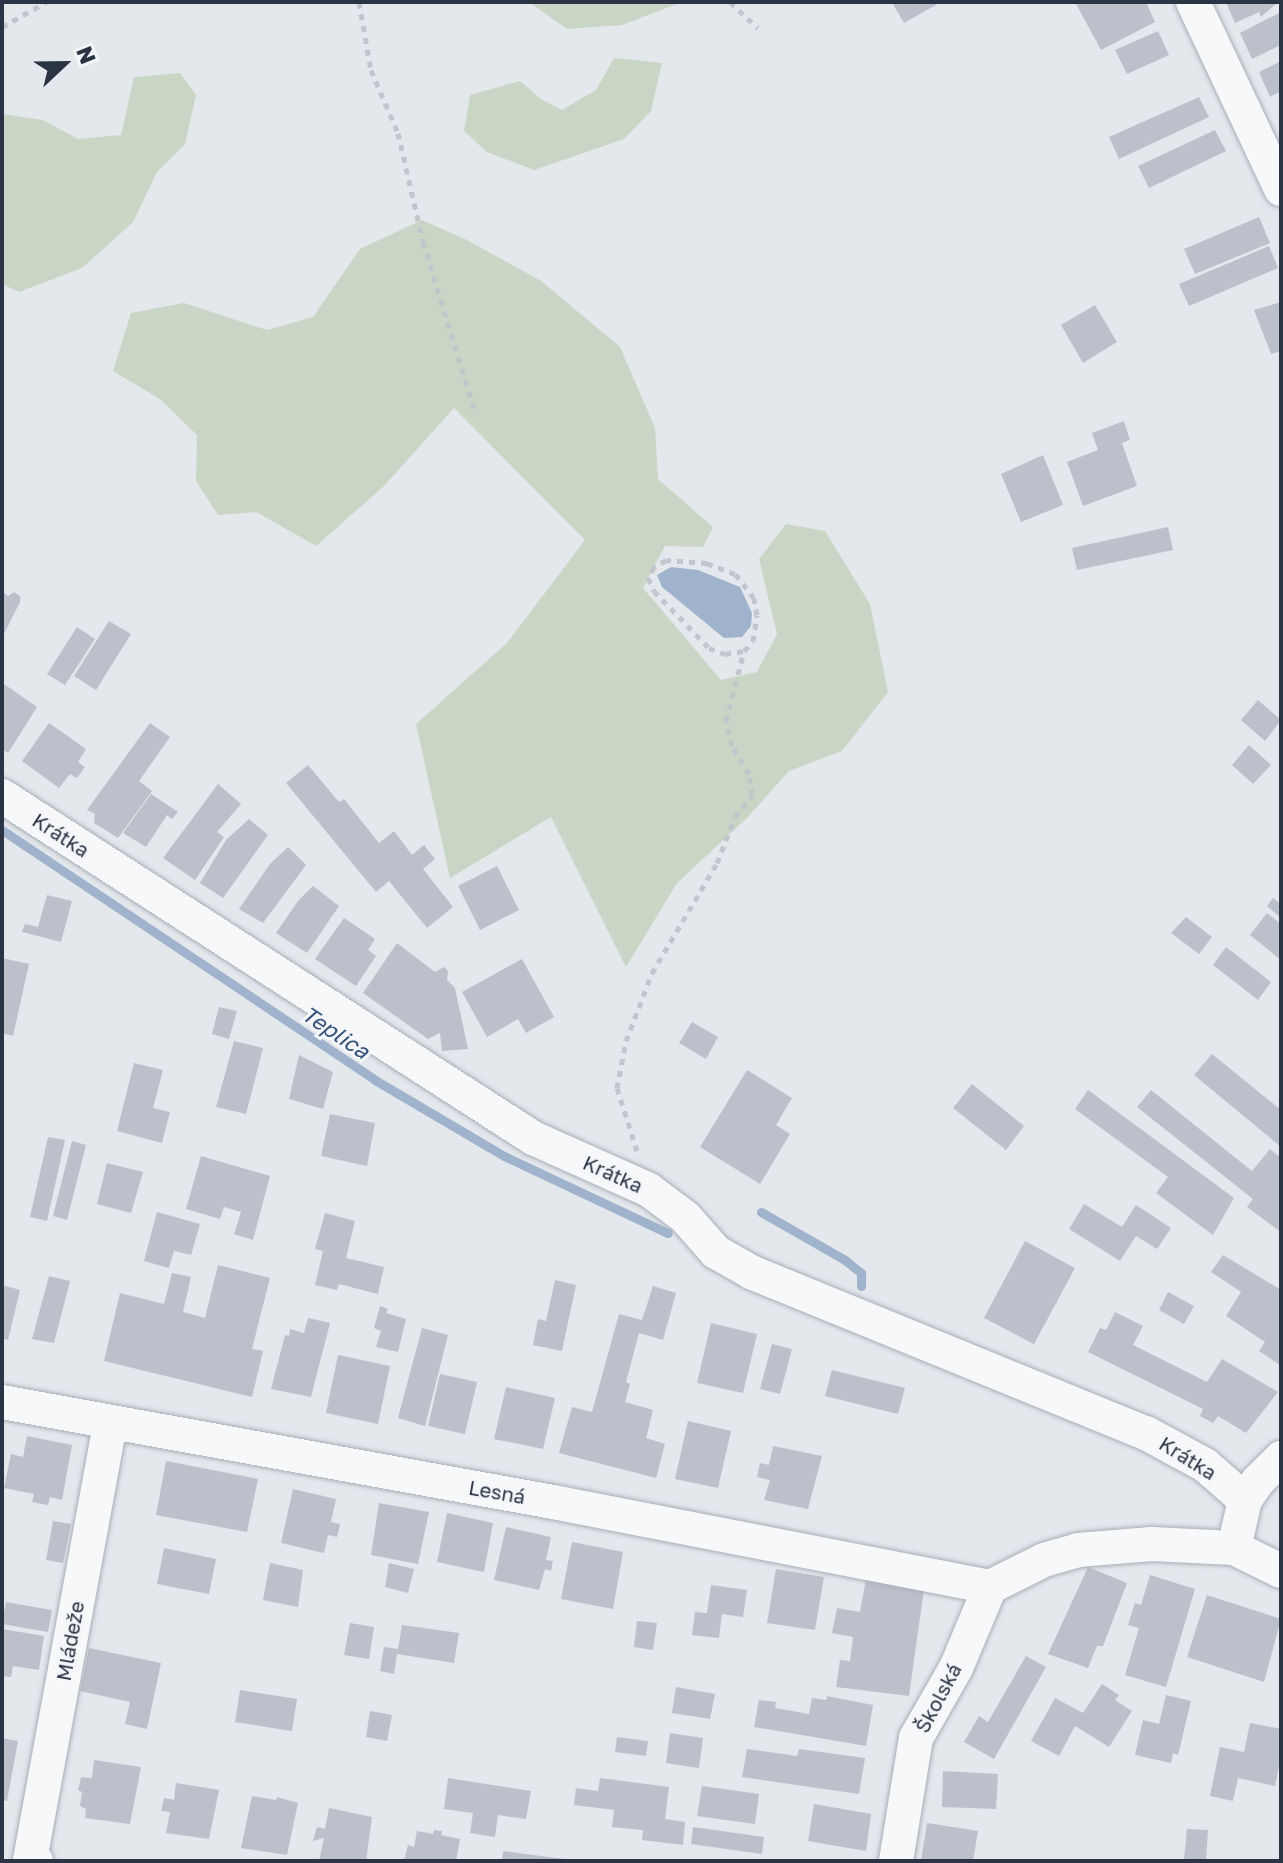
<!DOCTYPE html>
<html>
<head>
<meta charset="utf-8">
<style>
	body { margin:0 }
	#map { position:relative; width:1283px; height:1863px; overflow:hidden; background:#e4e7ec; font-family:"Golos Text",sans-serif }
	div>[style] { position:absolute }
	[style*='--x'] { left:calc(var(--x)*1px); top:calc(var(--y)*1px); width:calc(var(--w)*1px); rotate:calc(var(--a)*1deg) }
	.green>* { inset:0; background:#c9d6c5 }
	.water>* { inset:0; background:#9fb4cc }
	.stream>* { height:9px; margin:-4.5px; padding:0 4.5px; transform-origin:4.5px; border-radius:4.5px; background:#9fb4cc }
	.building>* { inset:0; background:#bbc0ca }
	.path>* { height:5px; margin-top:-2.5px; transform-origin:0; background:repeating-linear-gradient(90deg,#c2c5cb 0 6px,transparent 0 12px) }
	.roads { filter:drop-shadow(0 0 2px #a9aeb7) drop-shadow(0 0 2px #a9aeb7) }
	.minor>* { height:34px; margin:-17px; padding:0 17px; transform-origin:17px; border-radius:17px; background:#f7f8fa }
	span { translate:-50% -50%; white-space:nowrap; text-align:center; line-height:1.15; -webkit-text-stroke:6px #f4f6f9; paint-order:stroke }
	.street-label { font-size:20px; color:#2b3445 }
	.water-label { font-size:22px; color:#34527a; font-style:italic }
	.frame { position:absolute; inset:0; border:4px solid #2b3445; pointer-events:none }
	.north { position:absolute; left:24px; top:24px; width:80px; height:80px; -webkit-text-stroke:6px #f4f6f9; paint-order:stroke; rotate:68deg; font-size:22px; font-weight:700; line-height:32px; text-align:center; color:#2b3445 }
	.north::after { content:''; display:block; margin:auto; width:28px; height:36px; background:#2b3445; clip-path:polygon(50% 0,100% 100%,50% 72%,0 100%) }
</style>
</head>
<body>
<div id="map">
	<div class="green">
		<i style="clip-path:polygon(529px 2px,682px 2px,622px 25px,567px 29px)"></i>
		<i style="clip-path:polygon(614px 58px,662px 63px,651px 111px,624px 139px,534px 170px,487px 152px,464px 131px,470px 95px,520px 81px,541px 99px,562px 110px,596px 90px)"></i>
		<i style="clip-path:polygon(180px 73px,196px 95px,185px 144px,157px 172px,133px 222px,82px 268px,19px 292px,2px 284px,2px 114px,43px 120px,78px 139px,121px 135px,134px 77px)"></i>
		<i style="clip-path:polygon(422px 220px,467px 240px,541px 281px,620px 347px,655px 428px,658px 479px,713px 527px,703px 547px,665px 546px,643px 588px,721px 680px,757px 672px,777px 634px,759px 559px,786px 524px,825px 531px,870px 604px,888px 692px,842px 751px,789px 771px,747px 818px,677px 883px,626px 967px,551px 817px,450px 878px,416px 724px,507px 643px,585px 540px,454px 408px,383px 487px,316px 546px,256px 512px,218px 515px,196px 481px,197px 435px,160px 399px,113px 371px,131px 313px,184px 303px,267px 330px,313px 317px,360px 249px)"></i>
	</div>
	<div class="water">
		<i style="clip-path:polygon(671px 567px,698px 570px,740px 587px,752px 613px,751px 626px,742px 637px,724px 638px,662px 587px,657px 575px)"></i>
	</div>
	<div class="stream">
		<i style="--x:2;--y:830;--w:449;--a:33.8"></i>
		<i style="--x:375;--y:1080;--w:150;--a:30.5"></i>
		<i style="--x:504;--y:1156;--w:181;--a:25.2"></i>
		<i style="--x:761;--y:1212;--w:97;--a:29.7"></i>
		<i style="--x:845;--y:1260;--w:21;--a:39"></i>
		<i style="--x:861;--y:1273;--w:13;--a:90"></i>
	</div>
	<div class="building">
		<i style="clip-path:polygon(892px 2px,941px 2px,904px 23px)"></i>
		<i style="clip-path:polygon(1075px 2px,1146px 2px,1155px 22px,1101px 50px)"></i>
		<i style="clip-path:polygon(1226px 2px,1278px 2px,1261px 17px,1259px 12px,1235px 23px)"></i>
		<i style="clip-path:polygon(1281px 12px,1281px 45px,1252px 59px,1240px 33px)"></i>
		<i style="clip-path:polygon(1158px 31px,1169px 55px,1127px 74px,1115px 50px)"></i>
		<i style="clip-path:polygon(1281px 61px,1281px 91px,1270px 97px,1259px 72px)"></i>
		<i style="clip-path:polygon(1199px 97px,1209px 117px,1119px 159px,1109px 137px)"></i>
		<i style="clip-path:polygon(1215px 130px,1226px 151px,1149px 188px,1138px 166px)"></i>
		<i style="clip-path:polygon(1259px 217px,1270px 243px,1195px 274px,1184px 249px)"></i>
		<i style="clip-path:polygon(1269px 246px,1278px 268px,1189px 306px,1179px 284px)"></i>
		<i style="clip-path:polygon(1281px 302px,1281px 351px,1271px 354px,1254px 310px)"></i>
		<i style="clip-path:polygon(1095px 305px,1117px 342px,1083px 363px,1061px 325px)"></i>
		<i style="clip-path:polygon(1124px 421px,1130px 440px,1122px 443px,1137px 486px,1083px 506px,1067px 462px,1098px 450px,1092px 433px)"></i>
		<i style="clip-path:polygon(1043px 455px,1063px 505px,1021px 522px,1001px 474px)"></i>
		<i style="clip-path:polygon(1168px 527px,1173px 550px,1077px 570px,1072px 548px)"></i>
		<i style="clip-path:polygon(2px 591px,8px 596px,14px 592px,20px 596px,20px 602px,2px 638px)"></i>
		<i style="clip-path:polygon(109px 621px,131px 634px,96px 690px,74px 676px)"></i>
		<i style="clip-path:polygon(77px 627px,95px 639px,65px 685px,47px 674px)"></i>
		<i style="clip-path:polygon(4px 684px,37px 707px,8px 753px,2px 749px)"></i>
		<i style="clip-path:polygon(1258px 700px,1281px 720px,1265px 741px,1241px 720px)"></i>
		<i style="clip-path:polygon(49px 723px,86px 749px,78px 762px,85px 767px,77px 778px,70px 774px,59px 788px,22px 761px)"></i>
		<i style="clip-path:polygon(150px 723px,170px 737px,139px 781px,152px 791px,118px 838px,94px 823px,95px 814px,87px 810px)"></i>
		<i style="clip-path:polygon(1249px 745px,1271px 765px,1253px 784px,1232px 765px)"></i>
		<i style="clip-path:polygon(308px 765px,339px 802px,344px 799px,379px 843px,394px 831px,412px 855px,424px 845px,435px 859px,423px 869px,453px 907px,427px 928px,389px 881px,376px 892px,286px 783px)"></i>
		<i style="clip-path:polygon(218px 784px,241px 804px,217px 832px,224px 837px,195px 880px,163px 858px)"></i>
		<i style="clip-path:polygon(151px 794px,178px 812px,172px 819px,167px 815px,146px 847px,123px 833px)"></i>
		<i style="clip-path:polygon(249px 819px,268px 835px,223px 898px,200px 883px,226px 840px)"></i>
		<i style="clip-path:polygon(288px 847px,306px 865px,263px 923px,239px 909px,270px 864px)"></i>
		<i style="clip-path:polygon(497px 866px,519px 910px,480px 930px,458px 886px)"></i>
		<i style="clip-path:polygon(313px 886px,339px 906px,307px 953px,276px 933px,298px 901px)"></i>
		<i style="clip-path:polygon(47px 895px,72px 901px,61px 942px,22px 932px,25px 924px,38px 927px)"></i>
		<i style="clip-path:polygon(1273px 898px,1281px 904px,1281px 918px,1267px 906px)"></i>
		<i style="clip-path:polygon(1267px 913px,1281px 924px,1281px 960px,1250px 935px)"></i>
		<i style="clip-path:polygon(1186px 917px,1212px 937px,1199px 954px,1171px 933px)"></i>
		<i style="clip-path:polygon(344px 918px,375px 939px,368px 950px,376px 956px,356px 986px,315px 959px)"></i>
		<i style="clip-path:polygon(397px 943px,435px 972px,444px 967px,448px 971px,447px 980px,455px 988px,468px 1049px,442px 1051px,440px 1033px,428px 1039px,363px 993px)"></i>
		<i style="clip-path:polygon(1226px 947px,1271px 982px,1258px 1000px,1213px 965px)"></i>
		<i style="clip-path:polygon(2px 958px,29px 964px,13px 1036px,2px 1033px)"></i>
		<i style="clip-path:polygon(522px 959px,554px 1017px,526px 1033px,518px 1019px,487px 1037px,462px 992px)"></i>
		<i style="clip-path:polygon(219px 1007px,237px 1011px,229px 1039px,212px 1034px)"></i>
		<i style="clip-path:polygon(692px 1022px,718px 1037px,706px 1059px,679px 1043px)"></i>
		<i style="clip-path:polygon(234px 1041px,263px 1048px,246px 1114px,216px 1107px)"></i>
		<i style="clip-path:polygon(1212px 1054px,1281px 1110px,1281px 1147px,1194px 1075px)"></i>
		<i style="clip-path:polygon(299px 1055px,333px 1072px,323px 1109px,289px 1099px)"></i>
		<i style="clip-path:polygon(134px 1063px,163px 1070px,153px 1108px,170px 1112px,162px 1143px,117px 1131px)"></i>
		<i style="clip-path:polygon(747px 1070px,792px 1098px,776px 1125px,790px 1134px,760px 1184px,700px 1147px)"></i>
		<i style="clip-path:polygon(972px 1084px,1024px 1126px,1006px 1150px,953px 1108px)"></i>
		<i style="clip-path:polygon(1088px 1090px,1234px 1198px,1213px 1235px,1156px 1193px,1168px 1177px,1075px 1109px)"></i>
		<i style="clip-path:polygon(1151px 1090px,1252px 1171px,1270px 1149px,1281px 1158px,1281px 1232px,1247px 1207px,1253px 1199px,1137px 1107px)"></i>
		<i style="clip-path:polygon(330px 1114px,375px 1123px,367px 1166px,321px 1156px)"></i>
		<i style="clip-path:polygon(48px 1137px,65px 1140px,47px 1221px,30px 1217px)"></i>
		<i style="clip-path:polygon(72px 1141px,86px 1145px,67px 1220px,53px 1216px)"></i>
		<i style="clip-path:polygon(201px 1156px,270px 1176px,253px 1240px,234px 1234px,241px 1212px,224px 1207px,220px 1219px,186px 1209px)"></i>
		<i style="clip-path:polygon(107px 1163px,143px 1172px,131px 1213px,97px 1204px)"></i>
		<i style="clip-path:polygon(1084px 1204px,1122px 1227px,1136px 1205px,1171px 1228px,1157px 1249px,1136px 1236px,1120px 1261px,1069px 1229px)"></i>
		<i style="clip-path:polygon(157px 1212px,200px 1224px,191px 1255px,174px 1251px,169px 1268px,144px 1261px)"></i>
		<i style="clip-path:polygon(325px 1213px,355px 1221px,346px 1258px,384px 1267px,378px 1294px,339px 1284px,337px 1290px,315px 1285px,323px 1251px,315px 1249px)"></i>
		<i style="clip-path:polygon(1025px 1241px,1075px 1268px,1034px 1344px,984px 1318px)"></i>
		<i style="clip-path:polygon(1223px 1255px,1281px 1290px,1281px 1366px,1259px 1351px,1265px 1342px,1226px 1316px,1241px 1292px,1211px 1272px)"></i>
		<i style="clip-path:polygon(218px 1265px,270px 1278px,252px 1349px,263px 1351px,252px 1397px,104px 1361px,120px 1293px,164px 1304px,172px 1273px,191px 1277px,183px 1312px,205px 1318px)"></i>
		<i style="clip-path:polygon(49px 1276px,70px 1281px,54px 1343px,32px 1339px)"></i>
		<i style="clip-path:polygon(555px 1280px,576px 1285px,562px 1351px,533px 1345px,538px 1319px,546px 1321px)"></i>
		<i style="clip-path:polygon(2px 1285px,20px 1290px,8px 1340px,2px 1338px)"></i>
		<i style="clip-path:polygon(653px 1286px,676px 1293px,663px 1340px,639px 1333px,626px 1382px,630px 1384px,625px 1402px,653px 1410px,646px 1438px,665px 1444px,656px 1478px,559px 1453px,572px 1407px,592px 1412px,619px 1314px,642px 1320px)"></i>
		<i style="clip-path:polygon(1168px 1292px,1194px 1306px,1184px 1324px,1159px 1310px)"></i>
		<i style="clip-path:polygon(380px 1306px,388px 1309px,386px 1313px,406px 1319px,398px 1352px,376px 1347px,381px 1331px,374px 1328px)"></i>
		<i style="clip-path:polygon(1115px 1312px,1143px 1326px,1133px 1345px,1207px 1382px,1222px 1359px,1278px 1392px,1246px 1433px,1218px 1416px,1213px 1423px,1200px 1416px,1203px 1409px,1088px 1352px,1100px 1328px,1106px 1330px)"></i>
		<i style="clip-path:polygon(308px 1318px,330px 1323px,311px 1397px,271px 1389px,285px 1335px,289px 1336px,290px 1329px,304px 1333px)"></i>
		<i style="clip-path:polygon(711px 1323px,757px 1334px,743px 1393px,697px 1383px)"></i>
		<i style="clip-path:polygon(422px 1328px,448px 1335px,425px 1426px,398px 1418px)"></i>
		<i style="clip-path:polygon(772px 1344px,792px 1349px,780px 1394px,760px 1389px)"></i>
		<i style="clip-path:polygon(338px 1355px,390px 1366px,378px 1424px,326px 1413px)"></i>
		<i style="clip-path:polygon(832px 1370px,905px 1388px,898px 1414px,825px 1396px)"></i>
		<i style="clip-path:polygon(440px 1374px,477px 1382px,465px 1434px,428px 1426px)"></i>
		<i style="clip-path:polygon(506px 1387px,555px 1398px,543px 1449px,494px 1439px)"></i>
		<i style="clip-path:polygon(688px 1421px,731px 1431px,718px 1488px,675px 1479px)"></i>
		<i style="clip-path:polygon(27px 1436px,72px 1445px,62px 1500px,50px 1497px,48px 1505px,32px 1502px,34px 1494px,4px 1488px,11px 1454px,23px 1457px)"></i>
		<i style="clip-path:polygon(773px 1446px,822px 1456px,808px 1509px,764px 1500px,770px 1480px,757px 1477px,760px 1463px,769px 1465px)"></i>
		<i style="clip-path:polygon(166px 1461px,258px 1479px,247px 1532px,156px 1515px)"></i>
		<i style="clip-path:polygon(293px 1489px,336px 1499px,331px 1522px,340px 1524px,337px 1537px,328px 1535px,324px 1553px,281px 1543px)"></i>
		<i style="clip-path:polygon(379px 1503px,429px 1512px,418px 1564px,371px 1555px)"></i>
		<i style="clip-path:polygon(447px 1513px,493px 1523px,484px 1572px,437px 1562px)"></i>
		<i style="clip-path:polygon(53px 1521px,71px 1524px,63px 1563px,46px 1560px)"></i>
		<i style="clip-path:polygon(506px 1527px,551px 1537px,546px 1560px,553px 1561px,551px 1571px,545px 1569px,539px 1590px,494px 1580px)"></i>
		<i style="clip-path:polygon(572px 1542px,623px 1552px,613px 1609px,561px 1599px)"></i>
		<i style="clip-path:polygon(164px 1548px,216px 1559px,209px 1594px,157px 1584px)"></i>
		<i style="clip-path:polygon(270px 1563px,303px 1570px,298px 1607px,263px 1600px)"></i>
		<i style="clip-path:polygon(389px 1563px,414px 1569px,408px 1593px,385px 1587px)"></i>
		<i style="clip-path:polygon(1088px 1567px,1127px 1583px,1103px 1646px,1097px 1646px,1088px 1668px,1048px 1654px)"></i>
		<i style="clip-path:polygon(776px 1569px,824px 1577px,815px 1630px,767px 1623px)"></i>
		<i style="clip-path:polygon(1150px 1575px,1195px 1589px,1166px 1687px,1125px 1675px,1139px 1628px,1128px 1625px,1135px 1603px,1141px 1605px)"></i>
		<i style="clip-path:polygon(866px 1579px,924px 1589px,909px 1696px,836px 1687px,840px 1660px,850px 1661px,853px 1637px,832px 1633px,837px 1608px,860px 1612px)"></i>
		<i style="clip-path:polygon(711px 1585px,747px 1590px,743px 1617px,722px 1614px,719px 1638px,692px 1635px,695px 1612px,707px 1613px)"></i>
		<i style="clip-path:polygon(1207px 1595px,1281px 1619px,1264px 1682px,1187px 1657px)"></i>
		<i style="clip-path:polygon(6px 1602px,52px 1610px,48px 1632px,2px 1624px)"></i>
		<i style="clip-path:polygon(637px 1621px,657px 1623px,653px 1650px,634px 1647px)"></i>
		<i style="clip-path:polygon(350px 1623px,374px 1627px,369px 1659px,344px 1655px)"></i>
		<i style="clip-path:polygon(402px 1625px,459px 1633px,454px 1663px,397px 1654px,394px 1674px,380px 1671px,384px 1647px,398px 1649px)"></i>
		<i style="clip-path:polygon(2px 1629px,44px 1636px,39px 1670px,13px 1666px,11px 1677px,2px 1676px)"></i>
		<i style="clip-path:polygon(89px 1648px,161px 1663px,147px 1729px,125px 1724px,130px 1702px,80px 1691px)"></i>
		<i style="clip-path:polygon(1026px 1656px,1046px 1667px,994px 1759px,964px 1742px,979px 1716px,988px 1722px)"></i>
		<i style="clip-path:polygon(1102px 1684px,1119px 1695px,1115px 1700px,1132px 1711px,1109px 1747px,1075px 1726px,1059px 1756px,1031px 1741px,1055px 1698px,1083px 1713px)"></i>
		<i style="clip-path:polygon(676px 1687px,715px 1694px,710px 1719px,672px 1713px)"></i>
		<i style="clip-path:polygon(240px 1690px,297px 1699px,292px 1731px,235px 1722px)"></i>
		<i style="clip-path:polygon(1166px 1695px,1191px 1701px,1178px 1755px,1173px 1753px,1171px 1763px,1135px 1755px,1143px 1720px,1159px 1724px)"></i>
		<i style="clip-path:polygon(827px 1696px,873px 1705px,866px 1746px,754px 1727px,759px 1700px,776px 1702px,775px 1708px,809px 1714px,812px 1698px,826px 1700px)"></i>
		<i style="clip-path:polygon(370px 1711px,392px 1715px,387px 1741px,366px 1737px)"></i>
		<i style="clip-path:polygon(1250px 1723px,1281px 1729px,1281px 1756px,1275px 1786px,1238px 1778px,1233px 1801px,1210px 1796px,1220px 1747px,1244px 1752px)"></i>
		<i style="clip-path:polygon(670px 1733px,703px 1738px,699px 1768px,666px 1763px)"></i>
		<i style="clip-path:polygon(617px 1737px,648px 1741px,646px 1756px,615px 1752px)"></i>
		<i style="clip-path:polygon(2px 1738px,18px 1741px,7px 1801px,2px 1800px)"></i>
		<i style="clip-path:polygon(747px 1749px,797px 1756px,799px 1749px,865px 1758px,859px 1794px,742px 1777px)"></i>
		<i style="clip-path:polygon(94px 1760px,141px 1767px,130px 1824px,85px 1818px,86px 1809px,80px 1806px,82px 1792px,78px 1790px,81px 1777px,92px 1778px)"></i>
		<i style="clip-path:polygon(943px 1771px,998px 1774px,996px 1809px,942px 1807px)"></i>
		<i style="clip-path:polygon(448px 1778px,531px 1791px,526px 1819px,498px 1815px,495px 1837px,470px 1833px,473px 1813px,444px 1809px)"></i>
		<i style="clip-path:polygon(600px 1778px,669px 1787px,665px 1819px,685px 1822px,683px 1845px,642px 1840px,643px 1830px,612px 1827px,614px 1810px,574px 1805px,576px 1788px,598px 1791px)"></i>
		<i style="clip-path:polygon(176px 1783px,219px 1790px,209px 1839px,166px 1833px,170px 1812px,161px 1811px,164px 1798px,174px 1800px)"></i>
		<i style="clip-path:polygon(702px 1786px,759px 1794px,755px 1824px,697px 1816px)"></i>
		<i style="clip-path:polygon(252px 1796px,276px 1800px,277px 1797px,298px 1803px,287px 1855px,241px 1848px)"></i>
		<i style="clip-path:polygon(814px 1804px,871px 1814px,866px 1851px,808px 1841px)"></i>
		<i style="clip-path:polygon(329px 1808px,372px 1817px,366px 1861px,319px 1861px,324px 1838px,313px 1841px,317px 1827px,325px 1829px)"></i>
		<i style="clip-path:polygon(927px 1823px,978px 1831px,973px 1861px,921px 1861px)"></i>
		<i style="clip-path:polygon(693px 1827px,764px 1837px,762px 1854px,691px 1844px)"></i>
		<i style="clip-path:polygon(1187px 1829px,1208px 1830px,1206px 1861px,1184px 1860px)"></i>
		<i style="clip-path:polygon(434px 1830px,442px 1831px,441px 1835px,460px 1839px,456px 1861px,404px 1861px,408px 1845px,414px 1847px,417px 1831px,433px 1834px)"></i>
		<i style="clip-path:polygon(503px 1851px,564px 1859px,563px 1861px,502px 1861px)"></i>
	</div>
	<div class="path">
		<i style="--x:359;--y:2;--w:69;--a:80"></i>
		<i style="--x:371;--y:70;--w:69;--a:66.8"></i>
		<i style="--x:398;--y:133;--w:112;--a:77.1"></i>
		<i style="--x:423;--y:242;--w:178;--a:73"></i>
		<i style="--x:730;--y:2;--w:38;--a:43"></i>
		<i style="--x:2;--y:27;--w:51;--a:-29.6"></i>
		<i style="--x:637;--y:1151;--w:66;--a:-107.6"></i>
		<i style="--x:617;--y:1088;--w:48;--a:-79.2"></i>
		<i style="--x:626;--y:1041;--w:73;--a:-69.1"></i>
		<i style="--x:652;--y:973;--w:128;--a:-59.4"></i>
		<i style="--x:717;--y:863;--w:49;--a:-68.6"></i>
		<i style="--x:735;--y:817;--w:28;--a:-52"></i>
		<i style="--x:752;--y:795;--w:21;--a:-98"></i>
		<i style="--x:749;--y:774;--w:33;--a:-121"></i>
		<i style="--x:732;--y:746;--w:26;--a:-103"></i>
		<i style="--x:726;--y:721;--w:72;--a:-75.6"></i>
		<i style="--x:744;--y:651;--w:13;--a:-48"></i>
		<i style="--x:753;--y:641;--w:26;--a:-81"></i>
		<i style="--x:757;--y:615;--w:17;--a:-100"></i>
		<i style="--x:754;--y:598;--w:31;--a:-128"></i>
		<i style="--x:735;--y:574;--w:30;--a:-159"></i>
		<i style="--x:707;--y:563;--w:41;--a:-175.8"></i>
		<i style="--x:666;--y:560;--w:14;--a:150"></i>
		<i style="--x:654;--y:567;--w:13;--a:119"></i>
		<i style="--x:648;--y:578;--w:14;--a:65"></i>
		<i style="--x:654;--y:591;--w:79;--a:46"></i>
		<i style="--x:709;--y:648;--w:17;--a:21"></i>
		<i style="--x:725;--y:654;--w:19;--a:-9"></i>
	</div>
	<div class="roads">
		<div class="minor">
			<i style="--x:1193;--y:2;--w:207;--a:64.8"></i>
			<i style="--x:2;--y:796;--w:632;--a:32.78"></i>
			<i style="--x:533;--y:1138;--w:127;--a:24.1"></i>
			<i style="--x:649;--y:1190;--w:45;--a:36.9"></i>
			<i style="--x:685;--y:1217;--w:47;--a:48.5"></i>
			<i style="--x:716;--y:1252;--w:43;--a:29.6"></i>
			<i style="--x:753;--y:1273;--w:424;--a:22.2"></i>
			<i style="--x:1146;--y:1433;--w:67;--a:28.5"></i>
			<i style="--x:1205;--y:1465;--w:53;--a:41.2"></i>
			<i style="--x:2;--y:1402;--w:560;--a:10.29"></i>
			<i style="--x:553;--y:1502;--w:445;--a:11"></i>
			<i style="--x:1234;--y:1548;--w:49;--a:-77.1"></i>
			<i style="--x:1245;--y:1500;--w:23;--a:-56"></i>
			<i style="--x:1258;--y:1481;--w:33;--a:-45"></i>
			<i style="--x:990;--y:1587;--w:60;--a:-26.6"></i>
			<i style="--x:1044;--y:1560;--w:35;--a:-16"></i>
			<i style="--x:1078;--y:1550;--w:74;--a:-4.6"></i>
			<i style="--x:1152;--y:1544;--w:82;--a:2.8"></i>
			<i style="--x:1234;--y:1548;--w:52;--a:26.1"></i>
			<i style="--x:36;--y:1861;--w:6;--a:-171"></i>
			<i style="--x:30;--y:1860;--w:445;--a:-79.6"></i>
			<i style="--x:896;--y:1861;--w:125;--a:-80.8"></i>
			<i style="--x:916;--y:1738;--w:81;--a:-60.3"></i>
			<i style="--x:956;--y:1668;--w:88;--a:-67.2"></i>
		</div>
	</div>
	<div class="street-label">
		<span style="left:61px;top:835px;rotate:33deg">Krátka</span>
		<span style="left:613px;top:1174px;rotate:24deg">Krátka</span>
		<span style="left:1188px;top:1458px;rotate:32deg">Krátka</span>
		<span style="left:497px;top:1492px;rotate:10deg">Lesná</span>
		<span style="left:70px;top:1641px;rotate:-80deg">Mládeže</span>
		<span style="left:938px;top:1698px;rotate:-62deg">Školská</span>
	</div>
	<div class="water-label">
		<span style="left:336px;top:1032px;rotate:34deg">Teplica</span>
	</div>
	<div class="frame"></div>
	<div class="north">N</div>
</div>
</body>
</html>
